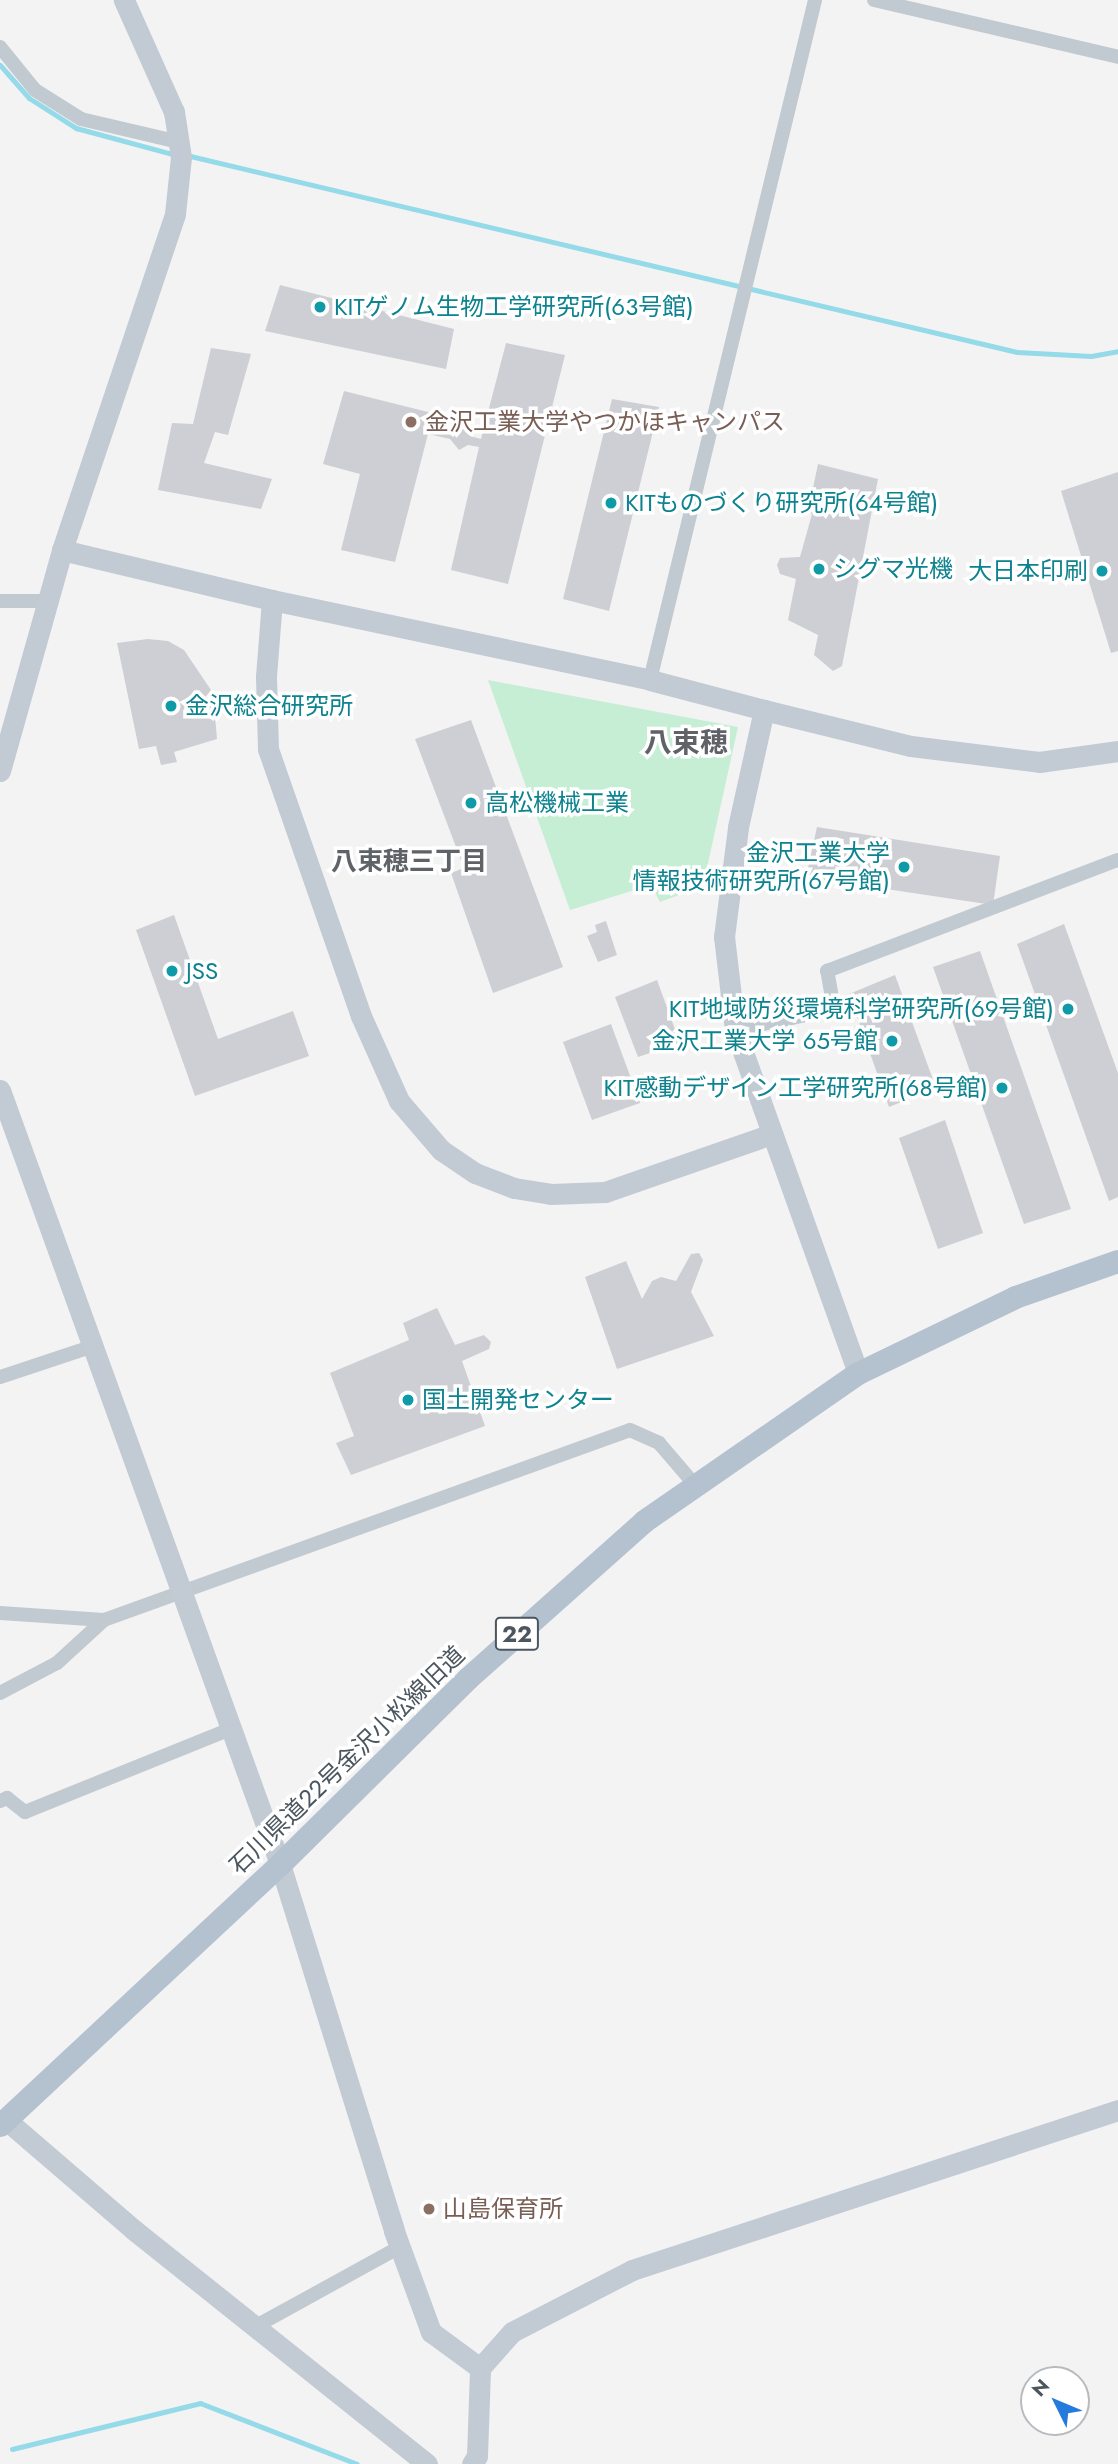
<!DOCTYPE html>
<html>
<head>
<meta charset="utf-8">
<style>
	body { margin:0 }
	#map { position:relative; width:1118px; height:2464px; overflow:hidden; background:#f4f3f3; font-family:Jost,"Noto Sans JP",sans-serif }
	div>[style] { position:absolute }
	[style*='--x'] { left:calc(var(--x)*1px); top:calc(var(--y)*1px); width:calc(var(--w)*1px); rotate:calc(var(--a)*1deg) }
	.green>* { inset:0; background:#c5eed4 }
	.stream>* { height:5px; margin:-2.5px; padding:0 2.5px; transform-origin:2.5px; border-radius:2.5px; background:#94dae9 }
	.building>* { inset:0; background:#cdcfd4 }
	.street>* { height:14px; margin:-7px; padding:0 7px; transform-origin:7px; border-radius:7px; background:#c1cad0 }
	.secondary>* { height:21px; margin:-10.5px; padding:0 10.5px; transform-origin:10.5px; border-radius:10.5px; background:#c2cbd4 }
	.primary>* { height:23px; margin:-11.5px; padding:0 11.5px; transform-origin:11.5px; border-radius:11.5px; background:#b4c2cf }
	.dots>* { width:19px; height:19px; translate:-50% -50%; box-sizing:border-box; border:4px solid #fff; border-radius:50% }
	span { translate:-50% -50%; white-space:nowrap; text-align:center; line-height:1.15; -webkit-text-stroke:7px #fff; paint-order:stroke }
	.shield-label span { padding:2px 5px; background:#fff; border:2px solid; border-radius:5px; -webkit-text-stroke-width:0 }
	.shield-label { font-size:23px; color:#4b565f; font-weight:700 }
	.culture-label { font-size:24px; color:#0d838f }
	.left { translate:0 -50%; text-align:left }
	.right { translate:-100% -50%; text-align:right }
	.education-label { font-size:24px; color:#785e54 }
	.street-label { font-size:24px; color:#4b565f }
	.neighbourhood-label { font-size:26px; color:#5f6367; font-weight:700 }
	.quarter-label { font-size:28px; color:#5f6367; font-weight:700 }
	.north { position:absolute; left:1020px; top:2366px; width:70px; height:70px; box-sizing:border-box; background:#fff; border:2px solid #b7bbbf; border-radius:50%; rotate:313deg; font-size:19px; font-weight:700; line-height:28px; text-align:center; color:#4b565f }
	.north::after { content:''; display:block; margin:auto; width:24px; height:32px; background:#247bdd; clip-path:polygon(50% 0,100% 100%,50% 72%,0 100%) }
</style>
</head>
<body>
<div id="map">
	<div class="green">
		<i style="clip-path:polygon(488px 680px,738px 727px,703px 886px,660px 902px,651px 885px,570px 910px)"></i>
	</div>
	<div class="stream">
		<i style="--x:0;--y:65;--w:44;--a:48.7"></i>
		<i style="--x:29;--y:98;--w:56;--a:32.6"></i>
		<i style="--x:76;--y:128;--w:104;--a:15.1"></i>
		<i style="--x:186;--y:155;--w:854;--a:13.34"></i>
		<i style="--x:1017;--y:352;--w:74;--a:3.1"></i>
		<i style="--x:1091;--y:356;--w:27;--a:-10"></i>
		<i style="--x:12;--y:2449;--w:194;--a:-13.7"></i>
		<i style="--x:200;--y:2403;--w:168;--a:21.2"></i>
	</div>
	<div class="building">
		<i style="clip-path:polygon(280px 285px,454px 329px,446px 369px,265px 331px)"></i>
		<i style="clip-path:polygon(506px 343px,565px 355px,508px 584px,451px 570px,479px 447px,468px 445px,459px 450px,450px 439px,428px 434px,395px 562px,341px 550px,360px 474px,323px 464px,344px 391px,432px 413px,429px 427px,451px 432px,463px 427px,470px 436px,481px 439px)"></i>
		<i style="clip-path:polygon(211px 348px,251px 354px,228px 435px,215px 432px,204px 463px,272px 479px,261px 509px,158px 490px,172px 423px,193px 424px)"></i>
		<i style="clip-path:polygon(612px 399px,659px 407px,609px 611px,563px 599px)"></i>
		<i style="clip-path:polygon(818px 464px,878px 479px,842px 666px,833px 671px,814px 655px,818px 635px,788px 620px,796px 579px,780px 574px,777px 565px,780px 558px,800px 557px,812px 514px,808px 512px)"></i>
		<i style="clip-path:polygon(1118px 472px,1118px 651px,1111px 653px,1061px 491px)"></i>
		<i style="clip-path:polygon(148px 639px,168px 641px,184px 650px,213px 693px,217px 739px,174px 752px,177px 762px,161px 765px,156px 746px,139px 749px,117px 643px)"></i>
		<i style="clip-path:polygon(471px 720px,563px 967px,493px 993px,451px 873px,464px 868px,415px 739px)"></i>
		<i style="clip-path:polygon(817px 827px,1000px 856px,993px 905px,806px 877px)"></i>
		<i style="clip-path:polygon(174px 915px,218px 1039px,293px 1011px,309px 1056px,195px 1096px,136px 930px)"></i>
		<i style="clip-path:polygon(606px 921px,617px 955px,598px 962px,587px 936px,597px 932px,595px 925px)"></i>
		<i style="clip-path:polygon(1064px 924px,1118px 1073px,1118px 1197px,1109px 1201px,1017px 944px)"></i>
		<i style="clip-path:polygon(980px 951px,1071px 1209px,1024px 1224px,933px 967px)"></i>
		<i style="clip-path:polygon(895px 975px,936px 1088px,889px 1107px,849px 994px)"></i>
		<i style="clip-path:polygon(657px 980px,680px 1043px,638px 1057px,615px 997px)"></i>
		<i style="clip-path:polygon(611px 1024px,640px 1103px,592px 1120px,563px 1042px)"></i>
		<i style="clip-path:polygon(945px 1120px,983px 1233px,938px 1249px,899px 1138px)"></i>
		<i style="clip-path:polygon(699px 1253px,703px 1260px,691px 1292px,714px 1336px,617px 1369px,585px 1277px,626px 1261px,642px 1299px,652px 1281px,661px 1277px,676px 1281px,691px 1254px)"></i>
		<i style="clip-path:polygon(437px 1308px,455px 1345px,484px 1335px,491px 1342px,489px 1349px,462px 1361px,485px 1426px,351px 1475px,336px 1443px,354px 1436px,330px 1373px,409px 1340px,403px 1323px)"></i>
	</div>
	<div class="street">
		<i style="--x:874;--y:0;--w:251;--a:13.1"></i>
		<i style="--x:0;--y:47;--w:55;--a:50.9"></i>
		<i style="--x:35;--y:90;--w:54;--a:32.2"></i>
		<i style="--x:81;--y:119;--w:101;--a:13.2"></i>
		<i style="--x:0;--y:601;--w:48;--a:0"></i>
		<i style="--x:650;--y:680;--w:700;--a:-76.36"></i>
		<i style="--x:735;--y:1030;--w:101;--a:-12"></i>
		<i style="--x:834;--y:1009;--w:39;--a:-100"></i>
		<i style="--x:827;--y:971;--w:311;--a:-20.9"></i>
		<i style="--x:0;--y:1377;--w:99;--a:-18.3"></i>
		<i style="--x:0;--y:1613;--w:104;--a:3.9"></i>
		<i style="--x:0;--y:1693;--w:64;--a:-27.8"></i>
		<i style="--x:57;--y:1663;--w:64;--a:-42.5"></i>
		<i style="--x:104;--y:1620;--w:559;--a:-19.86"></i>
		<i style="--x:630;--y:1430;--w:32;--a:24"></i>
		<i style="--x:659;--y:1443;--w:55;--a:49.4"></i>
		<i style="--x:0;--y:1801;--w:8;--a:-23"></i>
		<i style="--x:7;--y:1798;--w:23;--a:38"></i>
		<i style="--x:25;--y:1812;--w:219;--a:-22"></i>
		<i style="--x:258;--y:2325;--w:162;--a:-28.8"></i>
	</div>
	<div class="secondary">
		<i style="--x:62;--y:550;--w:216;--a:13.4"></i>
		<i style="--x:272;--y:600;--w:386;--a:11.9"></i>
		<i style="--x:650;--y:680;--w:118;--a:14.7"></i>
		<i style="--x:272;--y:600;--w:77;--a:94.5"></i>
		<i style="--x:266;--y:677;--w:72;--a:88.4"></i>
		<i style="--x:268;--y:749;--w:283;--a:70.8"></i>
		<i style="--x:361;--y:1016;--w:93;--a:65.9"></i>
		<i style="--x:399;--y:1101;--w:65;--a:49.4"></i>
		<i style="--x:441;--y:1150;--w:41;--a:34.1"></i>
		<i style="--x:475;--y:1173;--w:42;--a:21"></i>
		<i style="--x:514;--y:1188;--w:36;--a:9"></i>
		<i style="--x:550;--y:1194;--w:55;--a:-2.1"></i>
		<i style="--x:605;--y:1192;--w:174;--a:-19.2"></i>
		<i style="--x:0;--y:771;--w:230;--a:-74.3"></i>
		<i style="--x:62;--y:550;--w:354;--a:-71.4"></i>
		<i style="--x:175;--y:214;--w:57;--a:-84"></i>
		<i style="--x:181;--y:157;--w:46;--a:-98.8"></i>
		<i style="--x:174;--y:112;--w:123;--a:-114.1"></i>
		<i style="--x:0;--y:1090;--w:823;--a:70.11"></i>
		<i style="--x:280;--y:1864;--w:384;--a:72.7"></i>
		<i style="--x:394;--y:2231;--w:108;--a:69.9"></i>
		<i style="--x:431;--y:2332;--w:61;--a:36.3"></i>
		<i style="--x:858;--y:1373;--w:364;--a:-109.7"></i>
		<i style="--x:735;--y:1030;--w:94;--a:-96.7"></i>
		<i style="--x:724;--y:937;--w:111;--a:-82.7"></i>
		<i style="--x:738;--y:827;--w:120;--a:-77.5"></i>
		<i style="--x:764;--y:710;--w:151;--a:13.8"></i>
		<i style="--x:911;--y:746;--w:129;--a:7.1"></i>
		<i style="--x:1039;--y:762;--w:80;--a:-7.9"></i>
		<i style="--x:5;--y:2119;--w:170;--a:40.7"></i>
		<i style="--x:134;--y:2230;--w:375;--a:38.6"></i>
		<i style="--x:472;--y:2464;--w:9;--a:-58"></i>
		<i style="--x:477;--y:2456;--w:88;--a:-88"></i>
		<i style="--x:480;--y:2368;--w:48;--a:-48.4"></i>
		<i style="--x:512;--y:2332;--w:135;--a:-27.3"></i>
		<i style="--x:632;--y:2270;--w:512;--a:-18.22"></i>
	</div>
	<div class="primary">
		<i style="--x:0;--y:2125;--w:383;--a:-43"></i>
		<i style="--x:280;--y:1864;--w:264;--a:-44.7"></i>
		<i style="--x:468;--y:1678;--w:236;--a:-41.7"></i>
		<i style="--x:644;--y:1521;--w:260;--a:-34.7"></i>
		<i style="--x:858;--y:1373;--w:174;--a:-25.8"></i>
		<i style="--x:1015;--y:1297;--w:109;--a:-19.3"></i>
	</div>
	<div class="dots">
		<i style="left:320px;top:307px;background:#0f9aa8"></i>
		<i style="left:411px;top:422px;background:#8d6e63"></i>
		<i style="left:611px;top:503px;background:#0f9aa8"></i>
		<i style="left:819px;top:569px;background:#0f9aa8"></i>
		<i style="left:1102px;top:571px;background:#0f9aa8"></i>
		<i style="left:171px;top:706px;background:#0f9aa8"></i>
		<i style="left:471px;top:803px;background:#0f9aa8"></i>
		<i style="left:904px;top:867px;background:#0f9aa8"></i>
		<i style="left:172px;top:971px;background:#0f9aa8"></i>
		<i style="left:1068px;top:1009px;background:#0f9aa8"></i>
		<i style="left:892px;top:1041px;background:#0f9aa8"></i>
		<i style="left:1002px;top:1088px;background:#0f9aa8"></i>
		<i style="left:408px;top:1400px;background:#0f9aa8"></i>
		<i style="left:429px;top:2209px;background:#8d6e63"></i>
	</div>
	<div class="shield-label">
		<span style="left:517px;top:1634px">22</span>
	</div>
	<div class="culture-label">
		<span class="left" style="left:334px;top:307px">KITゲノム生物工学研究所(63号館)</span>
		<span class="left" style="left:625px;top:503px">KITものづくり研究所(64号館)</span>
		<span class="left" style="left:833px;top:569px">シグマ光機</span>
		<span class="right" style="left:1088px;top:571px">大日本印刷</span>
		<span class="left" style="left:185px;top:706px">金沢総合研究所</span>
		<span class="left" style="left:485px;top:803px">高松機械工業</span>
		<span class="right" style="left:890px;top:867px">金沢工業大学<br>情報技術研究所(67号館)</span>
		<span class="left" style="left:186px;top:971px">JSS</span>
		<span class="right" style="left:1054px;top:1009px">KIT地域防災環境科学研究所(69号館)</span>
		<span class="right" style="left:878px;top:1041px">金沢工業大学 65号館</span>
		<span class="right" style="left:988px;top:1088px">KIT感動デザイン工学研究所(68号館)</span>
		<span class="left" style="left:422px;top:1400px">国土開発センター</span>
	</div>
	<div class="education-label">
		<span class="left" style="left:425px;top:422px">金沢工業大学やつかほキャンパス</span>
		<span class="left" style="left:443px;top:2209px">山島保育所</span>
	</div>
	<div class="street-label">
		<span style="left:347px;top:1760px;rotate:-44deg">石川県道22号金沢小松線旧道</span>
	</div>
	<div class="neighbourhood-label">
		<span style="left:409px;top:862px">八束穂三丁目</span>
	</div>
	<div class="quarter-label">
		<span style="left:686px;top:743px">八束穂</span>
	</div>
	<div class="north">N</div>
</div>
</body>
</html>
